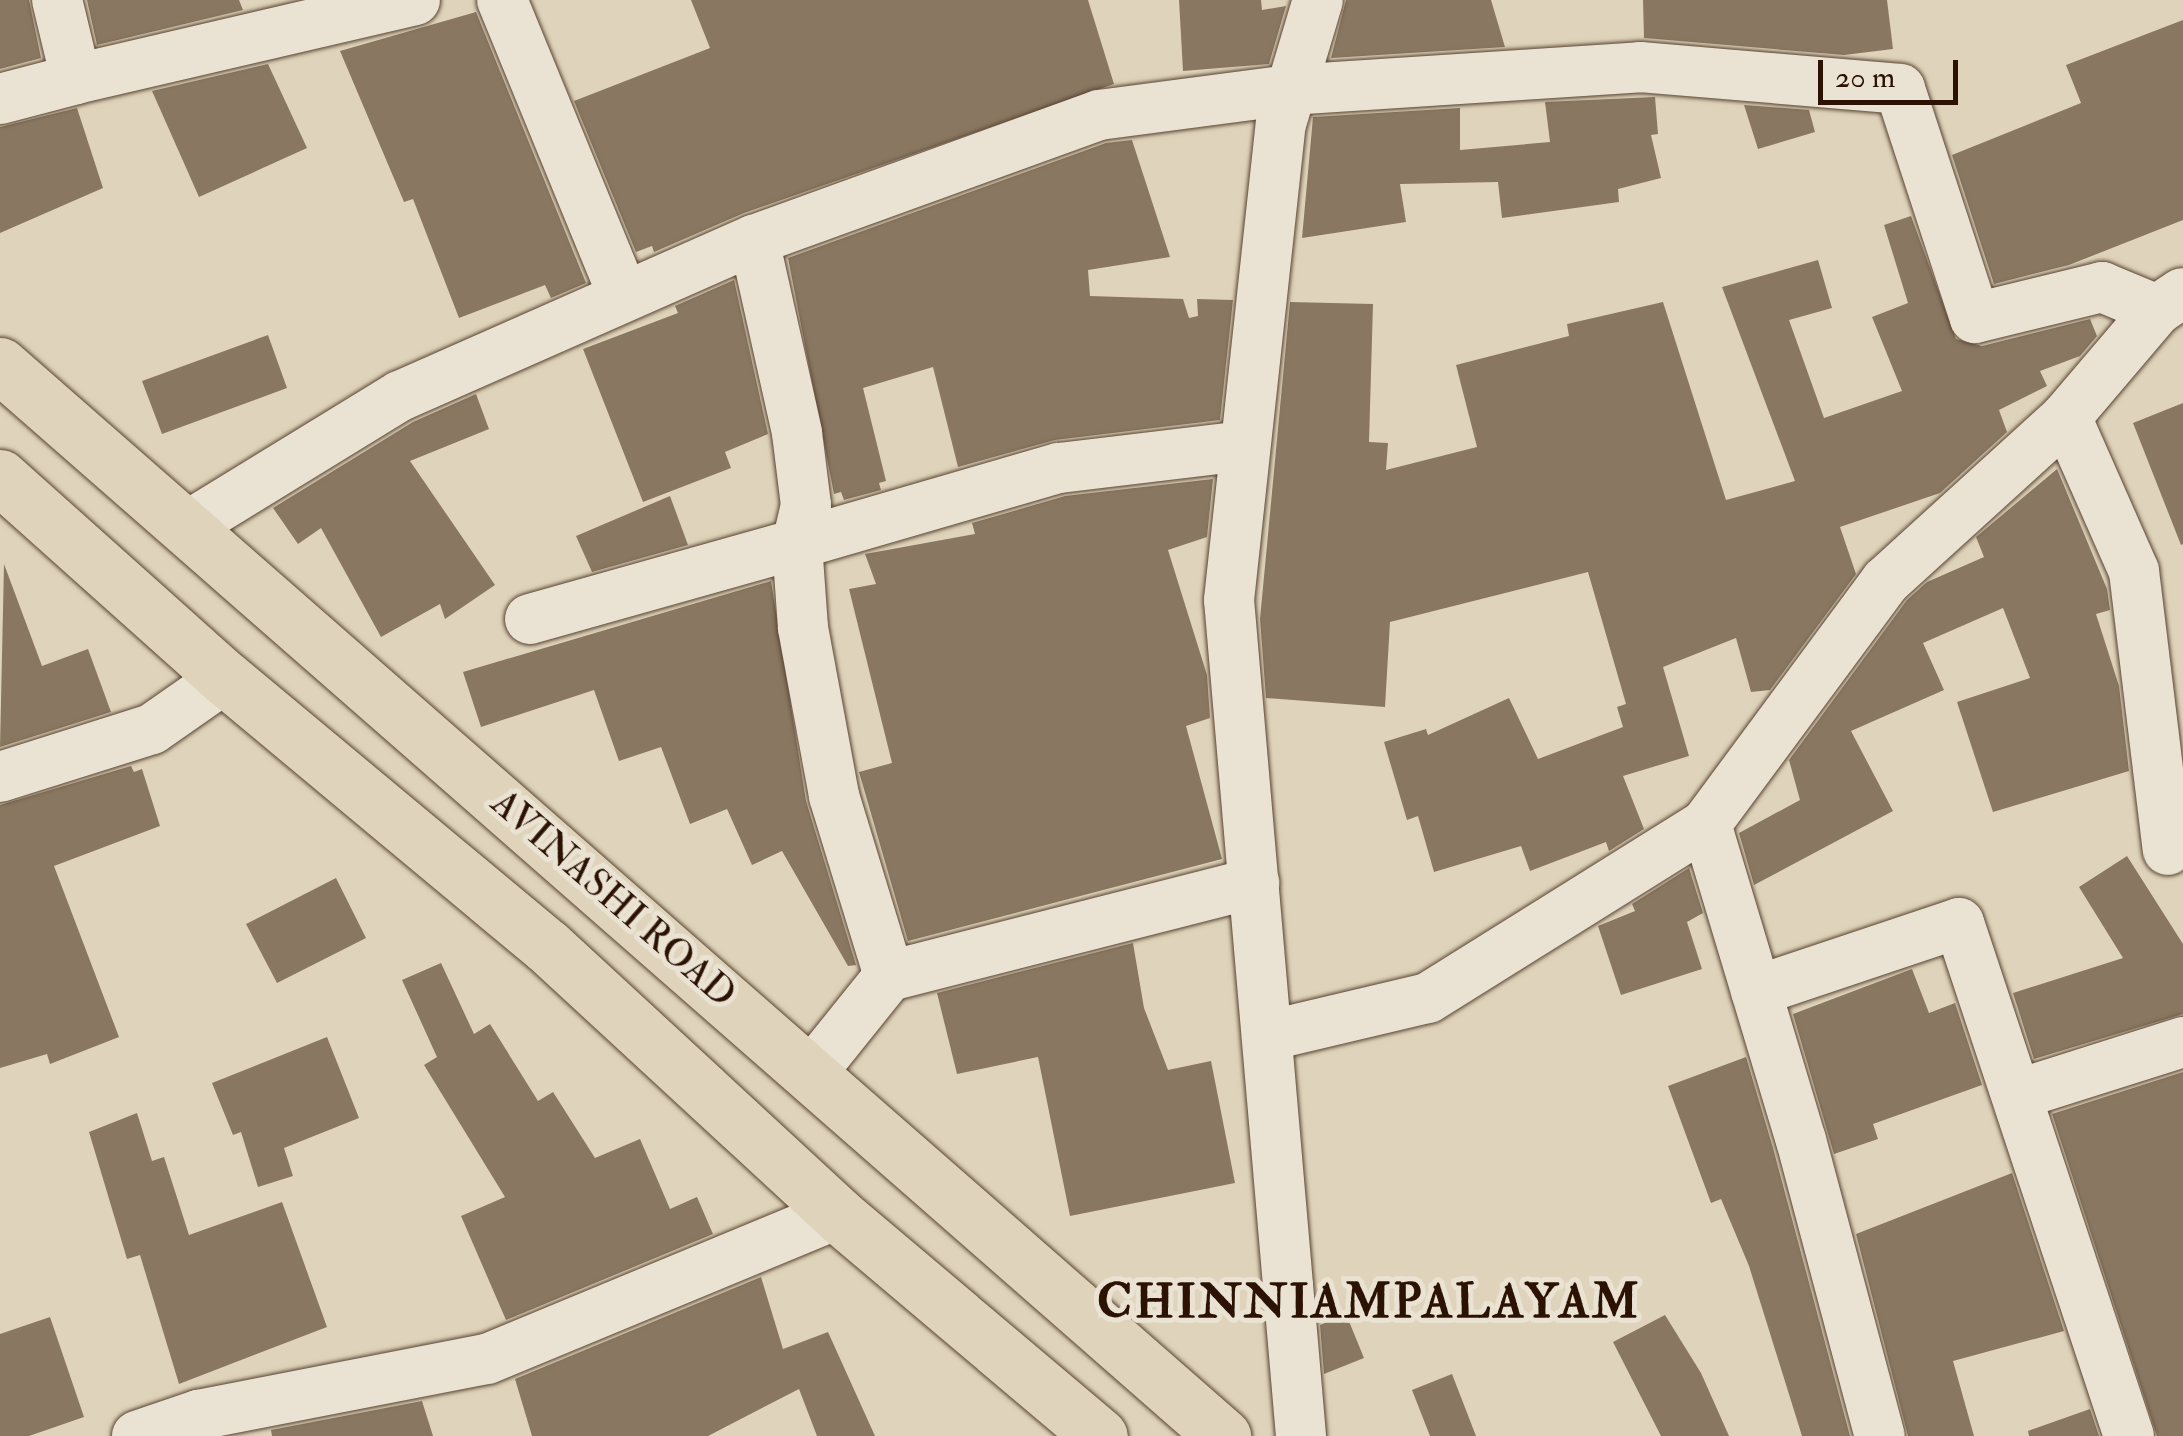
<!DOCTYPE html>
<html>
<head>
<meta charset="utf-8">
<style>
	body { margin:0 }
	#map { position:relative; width:2183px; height:1436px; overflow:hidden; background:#dfd4bb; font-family:"IM FELL Double Pica",serif }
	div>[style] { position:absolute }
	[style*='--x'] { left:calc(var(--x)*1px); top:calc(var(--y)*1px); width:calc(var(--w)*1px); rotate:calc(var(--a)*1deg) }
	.building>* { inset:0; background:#897762 }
	.roads { filter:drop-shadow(0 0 2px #584230) drop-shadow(0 0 2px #584230) }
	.minor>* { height:50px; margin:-25px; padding:0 25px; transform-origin:25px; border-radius:25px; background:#eae3d3 }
	.major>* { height:55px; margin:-27.5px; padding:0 27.5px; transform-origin:27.5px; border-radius:27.5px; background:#dfd4bb }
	span { translate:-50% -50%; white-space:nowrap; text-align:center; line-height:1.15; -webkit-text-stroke:10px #eae3d3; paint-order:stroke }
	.street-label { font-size:38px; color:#2b1202 }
	.district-label { font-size:48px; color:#2b1202; font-weight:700; letter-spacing:2.5px }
	.scale { position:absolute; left:1818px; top:60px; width:140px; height:45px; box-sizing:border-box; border:5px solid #2b1202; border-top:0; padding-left:12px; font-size:30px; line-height:35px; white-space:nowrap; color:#2b1202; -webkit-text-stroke:8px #eae3d3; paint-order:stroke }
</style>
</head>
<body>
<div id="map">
	<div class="building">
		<i style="clip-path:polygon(0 0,29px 0,41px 58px,0 69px)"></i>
		<i style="clip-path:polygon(87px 0,239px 0,243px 10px,97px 45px)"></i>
		<i style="clip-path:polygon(691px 0,1088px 0,1114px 84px,744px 213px,654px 252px,652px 246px,636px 252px,574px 101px,710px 48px)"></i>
		<i style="clip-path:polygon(1179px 0,1261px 0,1262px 10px,1286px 6px,1269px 64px,1183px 71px)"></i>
		<i style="clip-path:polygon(1346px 0,1491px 0,1505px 47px,1331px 58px)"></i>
		<i style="clip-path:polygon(1643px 0,1887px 0,1893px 49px,1844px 55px,1644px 38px)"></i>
		<i style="clip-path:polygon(476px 12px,586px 283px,551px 298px,545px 285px,459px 318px,413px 199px,404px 202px,340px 51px)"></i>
		<i style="clip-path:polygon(2183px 20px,2183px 220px,2069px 265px,1994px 284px,1952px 155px,2081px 103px,2066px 65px)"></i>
		<i style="clip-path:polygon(268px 64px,307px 148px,199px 197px,152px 91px)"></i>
		<i style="clip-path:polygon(1655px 97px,1658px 134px,1651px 135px,1661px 178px,1618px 189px,1619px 202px,1502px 218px,1498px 182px,1400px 184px,1406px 222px,1302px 238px,1313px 117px,1460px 108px,1460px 150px,1550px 142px,1545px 102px)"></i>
		<i style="clip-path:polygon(1744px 105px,1809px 110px,1815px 132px,1758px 149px)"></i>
		<i style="clip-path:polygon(77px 108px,103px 188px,0 233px,0 127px)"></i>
		<i style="clip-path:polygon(1132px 140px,1170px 257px,1088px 270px,1090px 296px,1183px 299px,1189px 318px,1198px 316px,1197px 299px,1233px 300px,1220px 420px,1055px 440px,958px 467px,933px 367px,863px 388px,886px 481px,879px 483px,881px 490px,844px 500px,841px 492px,834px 494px,788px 258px,1106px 143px)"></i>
		<i style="clip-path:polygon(1911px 216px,1956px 339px,1982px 346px,2090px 319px,2097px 336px,2080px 356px,2040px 371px,2047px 386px,1999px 410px,2007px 432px,1940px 493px,1840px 527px,1856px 574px,1770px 690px,1751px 692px,1736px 638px,1663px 667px,1689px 756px,1623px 776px,1644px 829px,1609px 851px,1606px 842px,1530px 871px,1521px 846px,1434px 872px,1418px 816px,1407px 820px,1384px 742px,1426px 729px,1428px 735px,1509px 698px,1538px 759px,1623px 727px,1617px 707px,1626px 704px,1588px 572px,1390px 622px,1385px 707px,1266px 698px,1260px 619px,1290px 302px,1373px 304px,1369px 442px,1388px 443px,1386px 470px,1477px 447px,1456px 365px,1569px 336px,1567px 324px,1663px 302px,1726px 500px,1795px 481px,1722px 287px,1818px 260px,1832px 308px,1789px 320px,1824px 418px,1902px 391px,1872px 317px,1908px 303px,1884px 225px)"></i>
		<i style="clip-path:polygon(734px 280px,768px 434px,725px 452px,731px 468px,643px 502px,583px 349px,678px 313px,675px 306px)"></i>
		<i style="clip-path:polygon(268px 335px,287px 388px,162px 434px,142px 381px)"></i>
		<i style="clip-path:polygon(476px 394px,489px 429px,410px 461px,495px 585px,445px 619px,440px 604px,381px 637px,321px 528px,298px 544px,273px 508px,413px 422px)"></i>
		<i style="clip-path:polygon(2183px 403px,2183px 544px,2181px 545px,2133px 423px)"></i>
		<i style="clip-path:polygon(2057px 469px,2107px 589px,2110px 610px,2096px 614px,2119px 686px,2129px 771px,1993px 812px,1957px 702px,2030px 678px,2003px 608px,1923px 643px,1944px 690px,1851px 731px,1893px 811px,1754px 885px,1739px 833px,1800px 800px,1789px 760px,1907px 600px,1927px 582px,1984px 557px,1976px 537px)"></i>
		<i style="clip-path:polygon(1213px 479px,1207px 537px,1168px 550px,1207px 675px,1210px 718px,1186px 726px,1222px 859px,908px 941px,859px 772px,892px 763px,849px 589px,876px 584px,865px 554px,975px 534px,972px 523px,1065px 496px)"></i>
		<i style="clip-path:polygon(670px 496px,688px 545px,592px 572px,576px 536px)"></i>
		<i style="clip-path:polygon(4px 564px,42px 666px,88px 649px,111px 712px,0 747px)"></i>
		<i style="clip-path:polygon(771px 581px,806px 801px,856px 965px,848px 966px,782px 851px,752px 865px,727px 809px,690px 824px,661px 747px,619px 761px,594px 690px,481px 727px,463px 672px)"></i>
		<i style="clip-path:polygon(131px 766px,134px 772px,142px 769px,160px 826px,54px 866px,119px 1037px,50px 1064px,47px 1054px,0 1068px,0 805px)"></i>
		<i style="clip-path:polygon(2127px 856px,2183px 944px,2183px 1014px,2034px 1059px,2013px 993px,2123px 958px,2079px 887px)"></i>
		<i style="clip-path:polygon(1689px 868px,1703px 913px,1687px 922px,1702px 969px,1621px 995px,1598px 926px,1635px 911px,1632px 904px)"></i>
		<i style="clip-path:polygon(336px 878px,366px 938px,277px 983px,246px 924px)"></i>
		<i style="clip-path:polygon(1133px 943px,1144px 1008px,1168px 1070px,1211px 1061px,1235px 1183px,1070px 1216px,1038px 1057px,957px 1074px,937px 993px)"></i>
		<i style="clip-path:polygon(441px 963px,474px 1034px,490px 1024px,538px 1101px,553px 1092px,595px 1158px,640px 1139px,670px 1209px,697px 1197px,713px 1234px,506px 1320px,461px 1216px,505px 1197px,424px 1065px,437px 1057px,402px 980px)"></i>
		<i style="clip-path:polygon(1912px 969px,1929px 1013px,1955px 1003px,1982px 1085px,1873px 1124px,1878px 1139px,1834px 1154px,1793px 1014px)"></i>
		<i style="clip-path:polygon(327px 1037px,359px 1118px,284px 1148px,293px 1176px,258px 1187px,241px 1132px,233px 1135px,212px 1083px)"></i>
		<i style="clip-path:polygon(1746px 1057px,1773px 1148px,1850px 1436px,1802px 1436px,1749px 1266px,1721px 1199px,1711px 1203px,1668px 1086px)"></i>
		<i style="clip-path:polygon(2183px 1072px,2183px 1436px,2157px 1436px,2052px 1114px)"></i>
		<i style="clip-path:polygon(137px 1113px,152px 1161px,164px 1157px,189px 1235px,282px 1202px,327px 1327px,179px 1384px,140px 1255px,127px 1259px,89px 1132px)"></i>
		<i style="clip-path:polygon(2012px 1173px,2064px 1331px,1953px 1361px,1974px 1436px,1908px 1436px,1856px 1234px)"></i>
		<i style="clip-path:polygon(761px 1277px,783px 1349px,828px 1332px,875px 1436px,817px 1436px,799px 1389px,708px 1436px,532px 1436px,515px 1379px)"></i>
		<i style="clip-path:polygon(1346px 1314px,1364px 1358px,1324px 1374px,1320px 1325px)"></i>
		<i style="clip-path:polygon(1665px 1315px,1701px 1373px,1729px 1436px,1661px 1436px,1613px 1342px)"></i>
		<i style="clip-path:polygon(50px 1317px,84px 1417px,29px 1436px,0 1436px,0 1334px)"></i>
		<i style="clip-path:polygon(1452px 1374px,1476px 1436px,1430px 1436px,1412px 1390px)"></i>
		<i style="clip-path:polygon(422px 1401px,433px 1436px,272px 1436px,271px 1430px)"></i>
		<i style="clip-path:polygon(2090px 1409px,2099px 1436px,2029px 1436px,2028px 1431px)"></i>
	</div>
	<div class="roads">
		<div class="minor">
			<i style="--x:502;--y:0;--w:317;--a:67.7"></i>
			<i style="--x:76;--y:79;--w:348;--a:-13.1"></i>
			<i style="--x:0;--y:99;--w:79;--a:-14.7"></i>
			<i style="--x:76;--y:79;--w:81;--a:-103.5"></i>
			<i style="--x:754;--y:240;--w:198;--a:77.4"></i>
			<i style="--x:797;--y:433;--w:73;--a:82.9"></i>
			<i style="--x:806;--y:505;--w:40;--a:103"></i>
			<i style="--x:797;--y:544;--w:273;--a:-16.2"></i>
			<i style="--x:1059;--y:468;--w:186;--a:-6.8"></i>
			<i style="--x:2066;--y:417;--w:168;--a:66.2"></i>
			<i style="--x:2134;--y:571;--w:281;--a:83.1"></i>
			<i style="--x:186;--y:527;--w:251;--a:-31.5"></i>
			<i style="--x:400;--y:396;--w:387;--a:-23.8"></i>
			<i style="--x:754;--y:240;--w:367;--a:-19.9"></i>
			<i style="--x:1099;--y:115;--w:192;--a:-7.5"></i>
			<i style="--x:1289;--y:90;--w:352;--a:-3.7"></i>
			<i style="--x:1640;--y:67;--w:261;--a:4.8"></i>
			<i style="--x:1900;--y:89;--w:241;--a:71.9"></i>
			<i style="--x:1975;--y:318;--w:131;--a:-13.7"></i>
			<i style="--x:2102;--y:287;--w:60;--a:22.7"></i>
			<i style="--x:530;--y:619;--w:277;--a:-15.7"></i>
			<i style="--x:797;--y:544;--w:84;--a:85.9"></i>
			<i style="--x:803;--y:628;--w:171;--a:79.5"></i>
			<i style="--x:834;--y:796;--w:188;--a:73"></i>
			<i style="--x:889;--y:976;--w:377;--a:-14.3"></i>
			<i style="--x:0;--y:777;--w:159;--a:-17.5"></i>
			<i style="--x:152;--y:729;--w:89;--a:-34.9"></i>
			<i style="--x:1706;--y:824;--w:330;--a:73.3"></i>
			<i style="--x:1801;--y:1140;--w:306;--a:75.1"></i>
			<i style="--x:1756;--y:991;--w:214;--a:-18.5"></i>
			<i style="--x:1959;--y:923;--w:540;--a:71.67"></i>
			<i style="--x:1267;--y:1036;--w:165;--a:-13.3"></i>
			<i style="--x:1428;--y:998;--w:328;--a:-32"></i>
			<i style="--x:1706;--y:824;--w:302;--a:-53.5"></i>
			<i style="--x:1886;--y:581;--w:244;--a:-42.3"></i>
			<i style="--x:2066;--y:417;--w:140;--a:-49.6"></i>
			<i style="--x:2157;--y:310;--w:30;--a:-34"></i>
			<i style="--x:811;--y:1073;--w:124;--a:-51.2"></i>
			<i style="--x:2019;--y:1094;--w:172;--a:-17.6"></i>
			<i style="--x:137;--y:1436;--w:65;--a:-19"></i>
			<i style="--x:198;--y:1415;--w:294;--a:-11"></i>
			<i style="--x:487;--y:1359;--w:379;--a:-22.5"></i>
			<i style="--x:1301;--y:1436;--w:839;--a:-94.92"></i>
			<i style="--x:1229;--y:600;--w:479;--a:-83.8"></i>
			<i style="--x:1281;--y:124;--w:129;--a:-73.4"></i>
		</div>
		<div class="major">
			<i style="--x:0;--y:365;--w:1626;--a:41.21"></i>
			<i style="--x:0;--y:477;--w:302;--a:41.8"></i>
			<i style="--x:225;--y:678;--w:419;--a:39.8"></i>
			<i style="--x:547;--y:946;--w:395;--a:42.7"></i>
			<i style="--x:837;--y:1214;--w:344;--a:40.2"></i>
		</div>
	</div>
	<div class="street-label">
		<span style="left:613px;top:899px;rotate:41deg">AVINASHI ROAD</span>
	</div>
	<div class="district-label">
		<span style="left:1369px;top:1303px">CHINNIAMPALAYAM</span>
	</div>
	<div class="scale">20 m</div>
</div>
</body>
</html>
